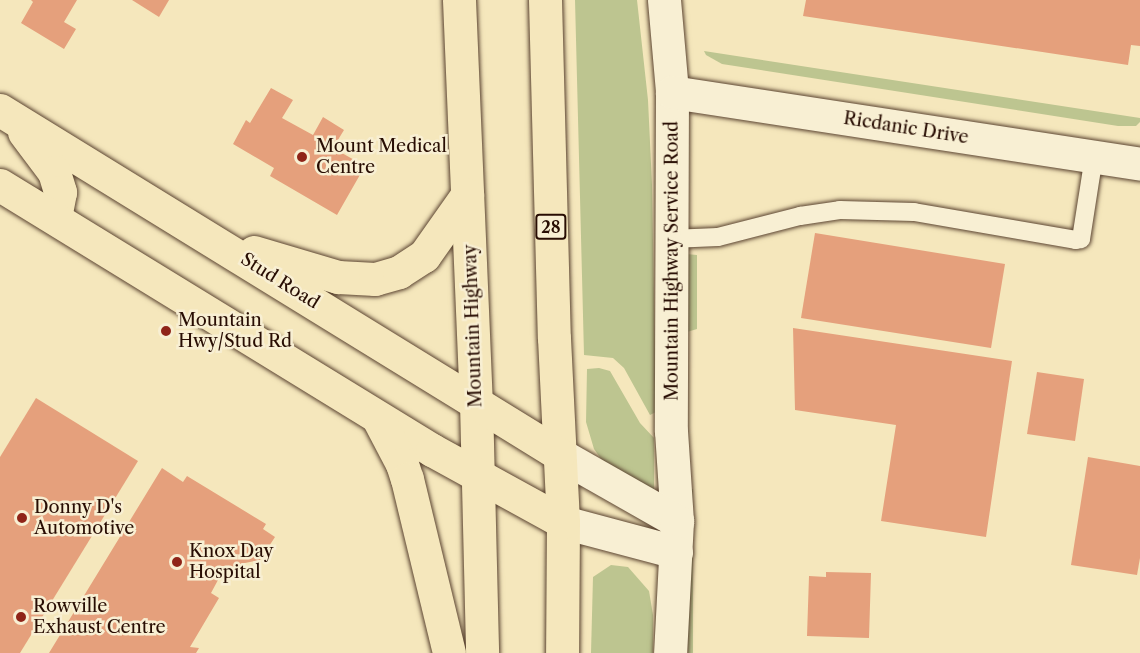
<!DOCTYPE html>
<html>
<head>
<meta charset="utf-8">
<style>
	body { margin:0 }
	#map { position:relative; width:1140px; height:653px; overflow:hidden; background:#f5e7bc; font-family:"Libre Caslon Text",serif }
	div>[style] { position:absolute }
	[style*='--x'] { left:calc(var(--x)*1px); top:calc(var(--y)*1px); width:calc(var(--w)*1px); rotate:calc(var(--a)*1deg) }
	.green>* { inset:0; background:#bdc590 }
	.building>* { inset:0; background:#e5a07c }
	.roads { filter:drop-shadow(0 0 2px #5b4431) drop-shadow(0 0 2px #5b4431) }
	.lane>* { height:18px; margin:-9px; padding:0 9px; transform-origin:9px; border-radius:9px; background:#f8efd3 }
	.street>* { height:33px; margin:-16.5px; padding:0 16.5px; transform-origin:16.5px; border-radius:16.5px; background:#f8efd3 }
	.primary>* { height:33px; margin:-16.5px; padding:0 16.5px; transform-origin:16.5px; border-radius:16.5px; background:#f5e7bc }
	.dots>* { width:16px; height:16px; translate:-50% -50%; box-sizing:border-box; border:3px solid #f8efd3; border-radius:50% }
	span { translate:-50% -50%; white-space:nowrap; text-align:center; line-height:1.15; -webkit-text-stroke:5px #f8efd3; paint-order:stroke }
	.shield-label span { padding:2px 4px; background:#f8efd3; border:2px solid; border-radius:4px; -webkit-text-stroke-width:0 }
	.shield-label { font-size:16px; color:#280d03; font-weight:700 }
	.street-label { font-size:18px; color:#280d03 }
	.poi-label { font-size:18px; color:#280d03 }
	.left { translate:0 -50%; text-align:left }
</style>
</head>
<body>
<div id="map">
	<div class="green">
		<i style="clip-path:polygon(575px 0,637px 0,648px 100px,652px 185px,656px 412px,650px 415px,624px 368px,613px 358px,584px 355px)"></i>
		<i style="clip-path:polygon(704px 51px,1140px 118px,1140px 122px,1136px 126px,1118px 126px,722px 64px,706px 55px)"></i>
		<i style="clip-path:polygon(686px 254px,697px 255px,697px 329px,687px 332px)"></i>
		<i style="clip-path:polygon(599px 368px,610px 371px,640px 423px,654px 438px,654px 494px,609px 470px,594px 449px,586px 422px,587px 369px)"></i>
		<i style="clip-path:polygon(687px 489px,693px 489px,693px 653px,688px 653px)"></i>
		<i style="clip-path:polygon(611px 565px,628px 567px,649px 591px,653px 615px,653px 653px,591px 653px,593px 577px)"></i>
	</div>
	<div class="building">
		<i style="clip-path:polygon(31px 0,77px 0,64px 22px,76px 29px,64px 49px,21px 23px,33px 2px)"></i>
		<i style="clip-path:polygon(132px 0,169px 0,159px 17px)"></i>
		<i style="clip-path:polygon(806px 0,1140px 0,1140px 46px,1131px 45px,1128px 65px,803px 16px)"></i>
		<i style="clip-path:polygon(271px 88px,293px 100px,282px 118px,313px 135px,323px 117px,344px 130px,333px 148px,365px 166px,337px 215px,270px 176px,274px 168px,233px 144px,246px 120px,250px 123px)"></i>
		<i style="clip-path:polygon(815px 233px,1005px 264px,991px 348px,801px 318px)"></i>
		<i style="clip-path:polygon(793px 328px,1012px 361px,986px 537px,881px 521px,896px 425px,795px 410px)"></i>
		<i style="clip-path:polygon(1037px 372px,1084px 379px,1075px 441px,1027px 434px)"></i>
		<i style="clip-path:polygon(36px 398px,138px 461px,20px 653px,0 653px,0 457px)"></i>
		<i style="clip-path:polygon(1088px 457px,1140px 466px,1140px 558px,1137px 575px,1071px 565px)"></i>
		<i style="clip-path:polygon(162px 468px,183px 482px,187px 476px,266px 524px,263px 529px,275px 537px,260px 560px,240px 564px,233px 576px,218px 580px,211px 593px,219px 598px,190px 647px,199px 648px,196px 653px,49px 653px)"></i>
		<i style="clip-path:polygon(826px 572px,871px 573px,869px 638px,807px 636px,809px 576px,826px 577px)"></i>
	</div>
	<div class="roads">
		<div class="lane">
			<i style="--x:671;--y:239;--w:47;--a:-2.4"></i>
			<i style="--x:718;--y:237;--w:85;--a:-14.4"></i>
			<i style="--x:800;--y:216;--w:40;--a:-8.5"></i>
			<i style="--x:840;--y:210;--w:74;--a:1.5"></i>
			<i style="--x:914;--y:212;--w:164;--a:9.8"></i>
			<i style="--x:1076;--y:240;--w:5;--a:-11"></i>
			<i style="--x:1081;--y:239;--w:84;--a:-81.1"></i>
		</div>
		<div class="street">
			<i style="--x:664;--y:0;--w:92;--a:85"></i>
			<i style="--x:672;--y:92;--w:339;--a:90.2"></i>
			<i style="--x:671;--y:431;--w:90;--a:86.2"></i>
			<i style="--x:672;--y:92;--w:474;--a:8.7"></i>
			<i style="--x:559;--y:454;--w:136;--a:29.6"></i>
			<i style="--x:677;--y:521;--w:132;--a:93"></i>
			<i style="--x:563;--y:522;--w:117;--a:14.9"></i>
		</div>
		<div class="primary">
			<i style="--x:459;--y:0;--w:402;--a:87.6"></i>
			<i style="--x:476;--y:402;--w:251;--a:88.6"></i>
			<i style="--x:545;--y:0;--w:338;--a:88.5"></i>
			<i style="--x:554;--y:338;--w:184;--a:87.2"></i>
			<i style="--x:563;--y:522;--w:131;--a:90.4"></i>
			<i style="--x:0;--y:110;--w:656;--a:31.61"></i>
			<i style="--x:24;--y:132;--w:50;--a:53.1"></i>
			<i style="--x:54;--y:172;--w:21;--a:73"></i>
			<i style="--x:60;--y:192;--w:26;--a:101"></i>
			<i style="--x:0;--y:185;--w:507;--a:31.53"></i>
			<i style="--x:432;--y:450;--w:149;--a:28.8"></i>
			<i style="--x:254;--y:252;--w:88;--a:16.6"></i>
			<i style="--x:338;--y:277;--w:37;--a:3"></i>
			<i style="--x:375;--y:279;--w:25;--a:-16"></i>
			<i style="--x:399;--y:272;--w:30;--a:-33"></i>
			<i style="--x:424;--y:256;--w:75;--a:-54.8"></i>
			<i style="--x:378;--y:418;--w:52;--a:62.4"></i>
			<i style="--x:402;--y:464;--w:16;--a:72"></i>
			<i style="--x:407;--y:479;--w:179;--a:76.4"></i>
		</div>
	</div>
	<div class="dots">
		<i style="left:302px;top:157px;background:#8f2418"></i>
		<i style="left:166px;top:331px;background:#8f2418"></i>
		<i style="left:22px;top:518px;background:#8f2418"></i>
		<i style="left:177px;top:562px;background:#8f2418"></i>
		<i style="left:21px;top:617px;background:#8f2418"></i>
	</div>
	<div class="shield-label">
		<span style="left:551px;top:227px">28</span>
	</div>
	<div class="street-label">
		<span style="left:906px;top:128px;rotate:9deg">Ricdanic Drive</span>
		<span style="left:672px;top:261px;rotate:-90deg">Mountain Highway Service Road</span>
		<span style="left:280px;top:281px;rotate:32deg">Stud Road</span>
		<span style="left:473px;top:326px;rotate:-92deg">Mountain Highway</span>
	</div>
	<div class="poi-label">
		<span class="left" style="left:316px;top:157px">Mount Medical<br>Centre</span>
		<span class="left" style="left:178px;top:331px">Mountain<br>Hwy/Stud Rd</span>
		<span class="left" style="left:34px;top:518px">Donny D's<br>Automotive</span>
		<span class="left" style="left:189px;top:562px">Knox Day<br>Hospital</span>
		<span class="left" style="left:33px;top:617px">Rowville<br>Exhaust Centre</span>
	</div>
</div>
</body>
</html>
